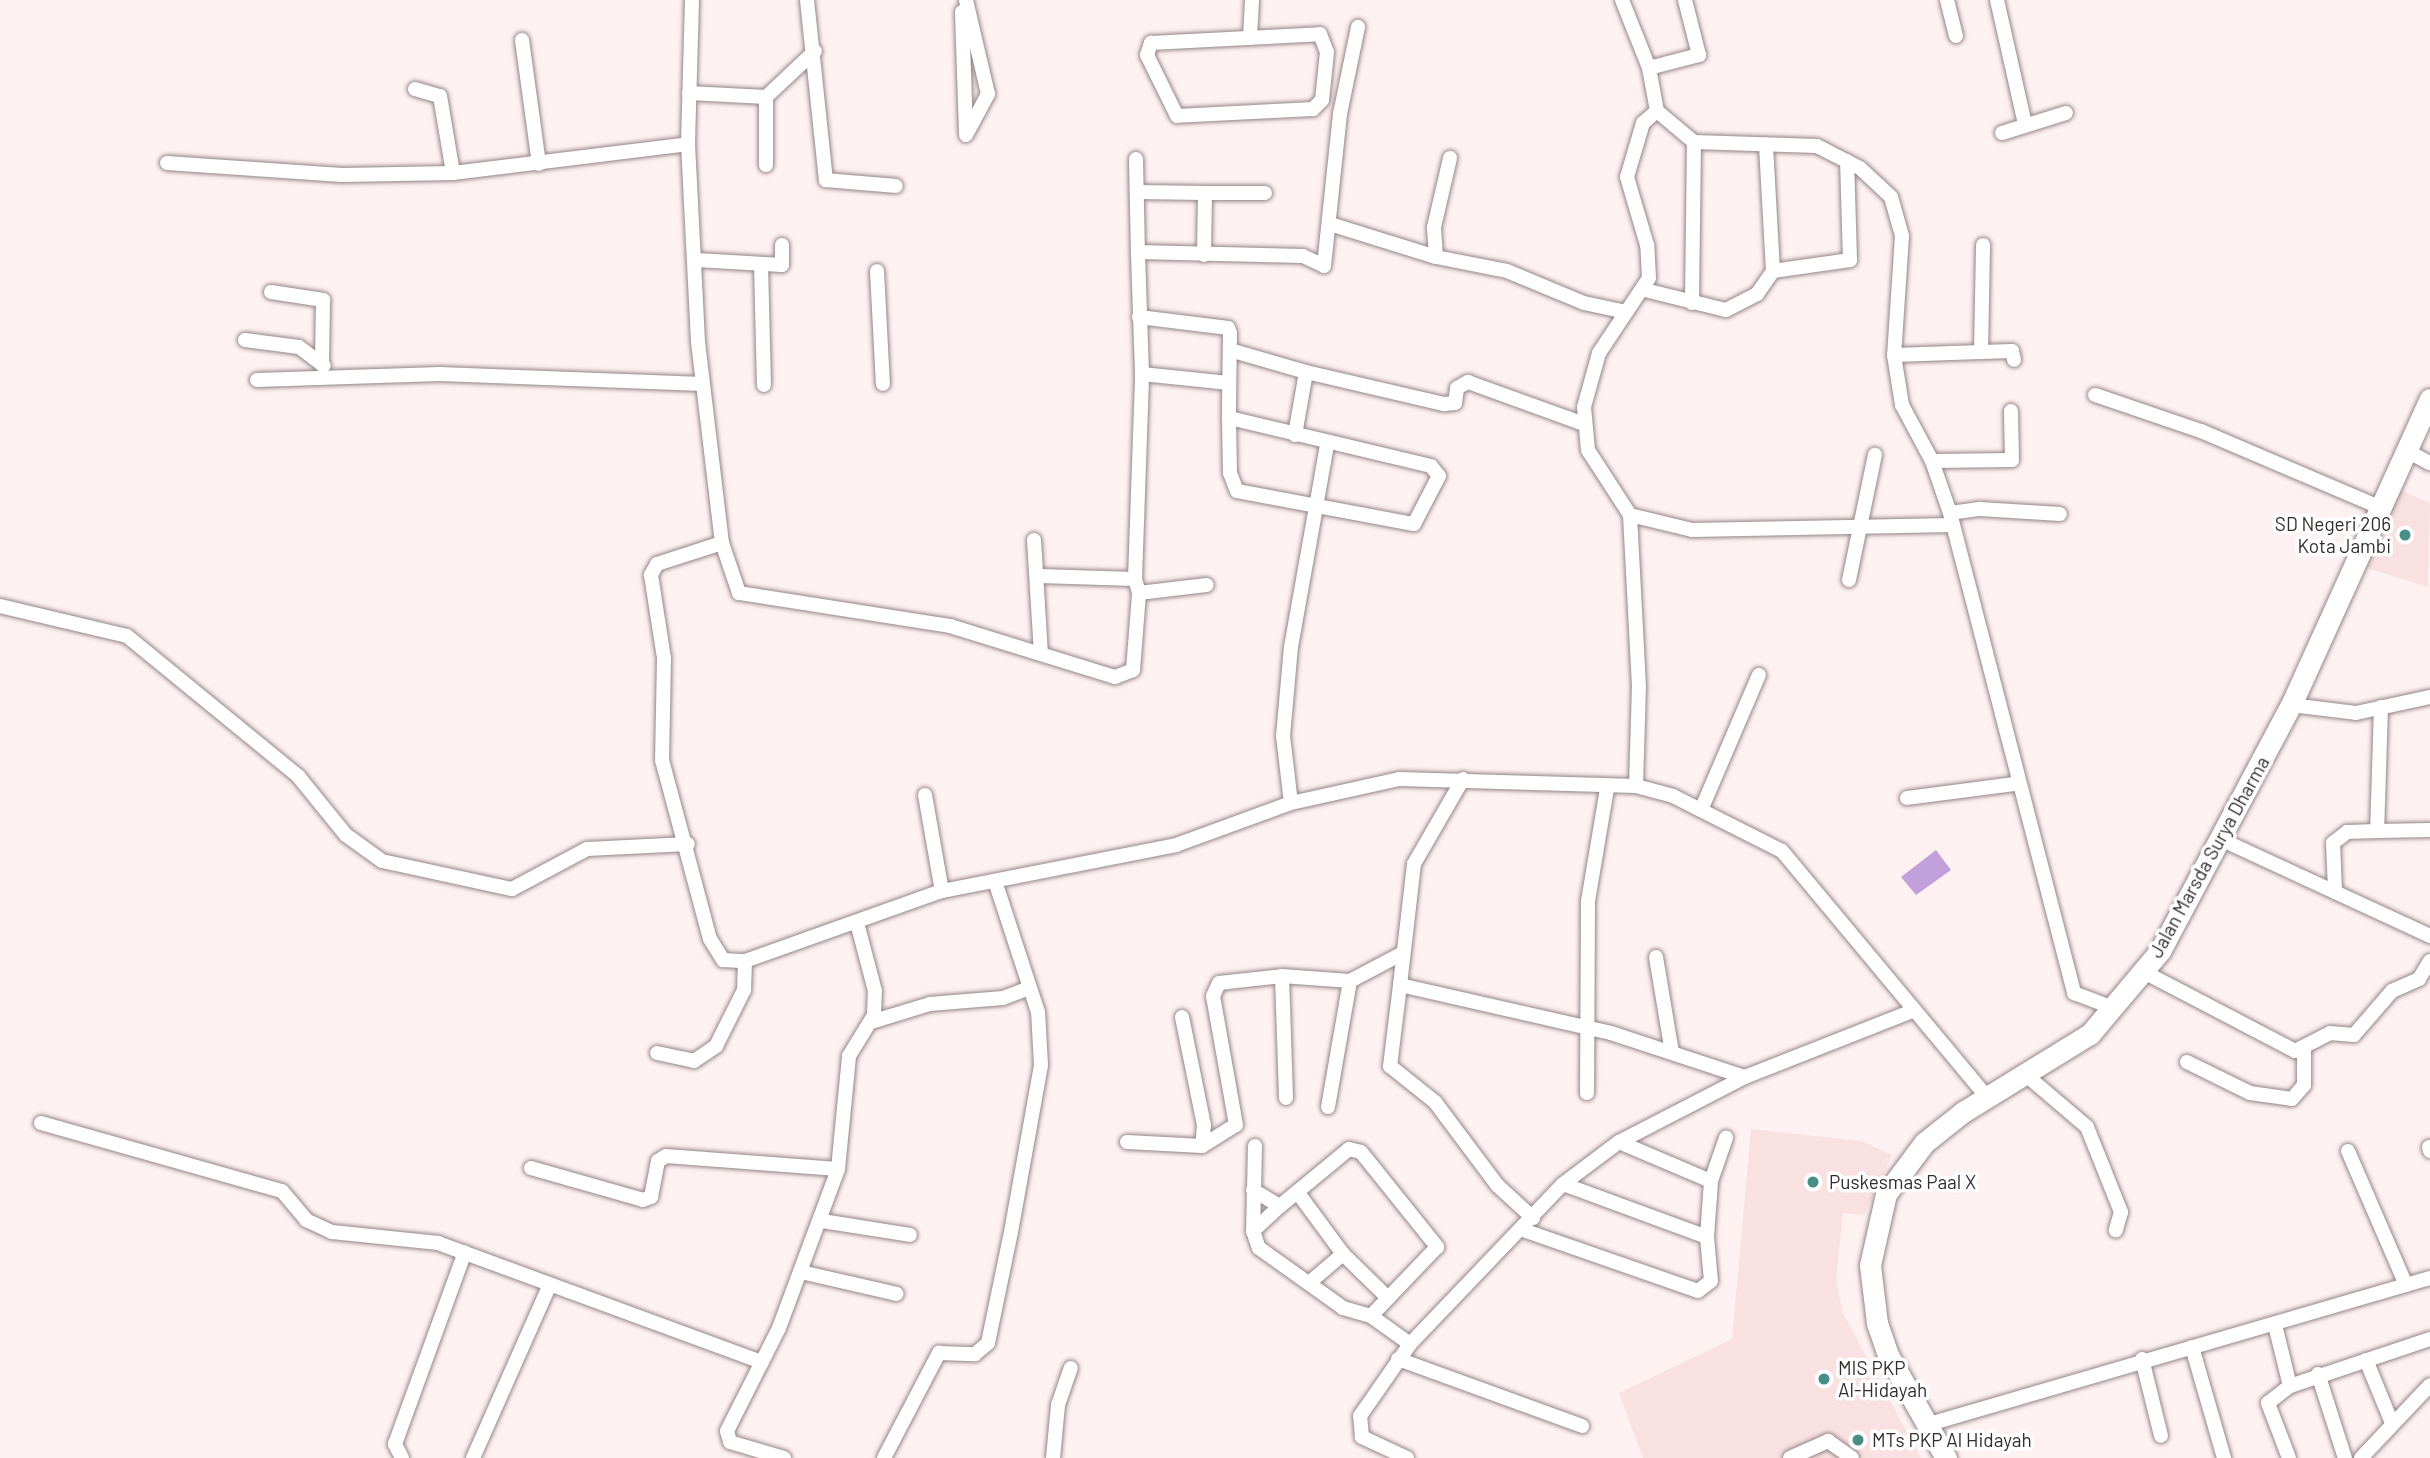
<!DOCTYPE html>
<html>
<head>
<meta charset="utf-8">
<style>
	body { margin:0 }
	#map { position:relative; width:2430px; height:1458px; overflow:hidden; background:#fef1f1; font-family:Barlow,sans-serif }
	div>[style] { position:absolute }
	[style*='--x'] { left:calc(var(--x)*1px); top:calc(var(--y)*1px); width:calc(var(--w)*1px); rotate:calc(var(--a)*1deg) }
	.built>* { inset:0; background:#fae1e1 }
	.water>* { inset:0; background:#c2a0dc }
	.roads { filter:drop-shadow(0 0 2px #958686) drop-shadow(0 0 2px #958686) }
	.minor>* { height:14px; margin:-7px; padding:0 7px; transform-origin:7px; border-radius:7px; background:#fff }
	.highway>* { height:21px; margin:-10.5px; padding:0 10.5px; transform-origin:10.5px; border-radius:10.5px; background:#fff }
	.dots>* { width:19px; height:19px; translate:-50% -50%; box-sizing:border-box; border:4px solid #fff; border-radius:50% }
	span { translate:-50% -50%; white-space:nowrap; text-align:center; line-height:1.15; -webkit-text-stroke:7px #fff; paint-order:stroke }
	.poi-label { font-size:19px; color:#332d2d }
	.right { translate:-100% -50%; text-align:right }
	.left { translate:0 -50%; text-align:left }
	.street-label { font-size:19px; color:#332d2d }
</style>
</head>
<body>
<div id="map">
	<div class="built">
		<i style="clip-path:polygon(2400px 490px,2430px 503px,2428px 587px,2367px 568px)"></i>
		<i style="clip-path:polygon(1751px 1129px,1862px 1141px,1892px 1155px,1864px 1215px,1843px 1213px,1836px 1281px,1843px 1313px,1921px 1458px,1643px 1458px,1619px 1393px,1732px 1339px)"></i>
	</div>
	<div class="water">
		<i style="clip-path:polygon(1936px 850px,1951px 870px,1916px 895px,1901px 877px)"></i>
	</div>
	<div class="roads">
		<div class="minor">
			<i style="--x:692;--y:0;--w:144;--a:91.6"></i>
			<i style="--x:688;--y:144;--w:198;--a:87.1"></i>
			<i style="--x:698;--y:342;--w:202;--a:83.2"></i>
			<i style="--x:722;--y:543;--w:53;--a:71.2"></i>
			<i style="--x:739;--y:593;--w:214;--a:8.9"></i>
			<i style="--x:950;--y:626;--w:173;--a:17.2"></i>
			<i style="--x:1115;--y:677;--w:19;--a:-21"></i>
			<i style="--x:1133;--y:670;--w:77;--a:-85.5"></i>
			<i style="--x:807;--y:0;--w:181;--a:84"></i>
			<i style="--x:826;--y:180;--w:70;--a:4.9"></i>
			<i style="--x:1622;--y:0;--w:73;--a:68.3"></i>
			<i style="--x:1649;--y:68;--w:44;--a:79.5"></i>
			<i style="--x:1947;--y:0;--w:37;--a:76"></i>
			<i style="--x:1997;--y:0;--w:127;--a:77.3"></i>
			<i style="--x:962;--y:12;--w:120;--a:88.1"></i>
			<i style="--x:1320;--y:34;--w:19;--a:69"></i>
			<i style="--x:1327;--y:52;--w:48;--a:95.9"></i>
			<i style="--x:1322;--y:100;--w:13;--a:135"></i>
			<i style="--x:1313;--y:109;--w:136;--a:177.1"></i>
			<i style="--x:1177;--y:116;--w:68;--a:-116.2"></i>
			<i style="--x:1147;--y:55;--w:13;--a:-72"></i>
			<i style="--x:1151;--y:43;--w:169;--a:-3"></i>
			<i style="--x:1250;--y:38;--w:38;--a:-87"></i>
			<i style="--x:522;--y:40;--w:125;--a:82.2"></i>
			<i style="--x:1649;--y:68;--w:52;--a:-14.6"></i>
			<i style="--x:1699;--y:55;--w:57;--a:-104.3"></i>
			<i style="--x:415;--y:89;--w:26;--a:16"></i>
			<i style="--x:440;--y:96;--w:78;--a:80.4"></i>
			<i style="--x:689;--y:93;--w:77;--a:3"></i>
			<i style="--x:766;--y:97;--w:67;--a:-43.2"></i>
			<i style="--x:766;--y:97;--w:68;--a:90"></i>
			<i style="--x:2002;--y:133;--w:67;--a:-17.4"></i>
			<i style="--x:966;--y:135;--w:47;--a:-61.8"></i>
			<i style="--x:988;--y:94;--w:97;--a:-103.2"></i>
			<i style="--x:1136;--y:159;--w:93;--a:88.8"></i>
			<i style="--x:167;--y:163;--w:175;--a:3.9"></i>
			<i style="--x:342;--y:175;--w:111;--a:-1"></i>
			<i style="--x:453;--y:173;--w:237;--a:-7"></i>
			<i style="--x:1137;--y:192;--w:68;--a:0.8"></i>
			<i style="--x:1205;--y:193;--w:62;--a:90.9"></i>
			<i style="--x:1205;--y:193;--w:60;--a:0"></i>
			<i style="--x:1330;--y:224;--w:111;--a:17.3"></i>
			<i style="--x:1436;--y:257;--w:72;--a:11.2"></i>
			<i style="--x:1507;--y:271;--w:83;--a:22.6"></i>
			<i style="--x:1584;--y:303;--w:40;--a:12"></i>
			<i style="--x:1436;--y:257;--w:30;--a:-94"></i>
			<i style="--x:1434;--y:227;--w:71;--a:-76.9"></i>
			<i style="--x:697;--y:260;--w:85;--a:3.4"></i>
			<i style="--x:782;--y:265;--w:20;--a:-90"></i>
			<i style="--x:761;--y:264;--w:121;--a:88.6"></i>
			<i style="--x:877;--y:271;--w:113;--a:87"></i>
			<i style="--x:1773;--y:271;--w:78;--a:-8.1"></i>
			<i style="--x:1850;--y:260;--w:99;--a:-91.7"></i>
			<i style="--x:1645;--y:290;--w:83;--a:13.9"></i>
			<i style="--x:1726;--y:310;--w:35;--a:-27"></i>
			<i style="--x:1757;--y:294;--w:28;--a:-55"></i>
			<i style="--x:1773;--y:271;--w:127;--a:-93.2"></i>
			<i style="--x:271;--y:292;--w:53;--a:8.7"></i>
			<i style="--x:323;--y:300;--w:65;--a:90.9"></i>
			<i style="--x:1692;--y:303;--w:161;--a:-89.3"></i>
			<i style="--x:1139;--y:317;--w:90;--a:7"></i>
			<i style="--x:1228;--y:328;--w:5;--a:68"></i>
			<i style="--x:1230;--y:333;--w:71;--a:90.8"></i>
			<i style="--x:1229;--y:404;--w:14;--a:90"></i>
			<i style="--x:1229;--y:418;--w:55;--a:89"></i>
			<i style="--x:1230;--y:473;--w:19;--a:69"></i>
			<i style="--x:1237;--y:491;--w:180;--a:10.6"></i>
			<i style="--x:1414;--y:524;--w:54;--a:-62.5"></i>
			<i style="--x:1439;--y:476;--w:13;--a:-129"></i>
			<i style="--x:1431;--y:466;--w:208;--a:-166.6"></i>
			<i style="--x:245;--y:340;--w:54;--a:7.4"></i>
			<i style="--x:299;--y:347;--w:31;--a:37"></i>
			<i style="--x:1230;--y:350;--w:79;--a:16.1"></i>
			<i style="--x:1981;--y:352;--w:31;--a:-2"></i>
			<i style="--x:2012;--y:351;--w:9;--a:77"></i>
			<i style="--x:1894;--y:355;--w:87;--a:-2"></i>
			<i style="--x:1981;--y:352;--w:107;--a:-88.9"></i>
			<i style="--x:1142;--y:374;--w:87;--a:5.9"></i>
			<i style="--x:257;--y:380;--w:183;--a:-1.9"></i>
			<i style="--x:440;--y:374;--w:263;--a:2.2"></i>
			<i style="--x:2095;--y:395;--w:112;--a:18.8"></i>
			<i style="--x:2201;--y:431;--w:194;--a:23.1"></i>
			<i style="--x:1295;--y:435;--w:64;--a:-80.1"></i>
			<i style="--x:1306;--y:372;--w:142;--a:13.1"></i>
			<i style="--x:1444;--y:404;--w:11;--a:-5"></i>
			<i style="--x:1455;--y:403;--w:15;--a:-82"></i>
			<i style="--x:1457;--y:388;--w:13;--a:-29"></i>
			<i style="--x:1468;--y:382;--w:123;--a:19.9"></i>
			<i style="--x:2407;--y:451;--w:26;--a:28"></i>
			<i style="--x:1932;--y:461;--w:80;--a:-0.7"></i>
			<i style="--x:2012;--y:460;--w:49;--a:-91.2"></i>
			<i style="--x:1950;--y:513;--w:30;--a:-8"></i>
			<i style="--x:1980;--y:509;--w:80;--a:3.6"></i>
			<i style="--x:1630;--y:515;--w:64;--a:13.6"></i>
			<i style="--x:1692;--y:530;--w:261;--a:-1.1"></i>
			<i style="--x:1034;--y:540;--w:113;--a:86.5"></i>
			<i style="--x:722;--y:543;--w:68;--a:162.1"></i>
			<i style="--x:657;--y:564;--w:13;--a:119"></i>
			<i style="--x:651;--y:575;--w:84;--a:81.1"></i>
			<i style="--x:664;--y:658;--w:102;--a:91.1"></i>
			<i style="--x:662;--y:760;--w:185;--a:75"></i>
			<i style="--x:710;--y:939;--w:25;--a:58"></i>
			<i style="--x:723;--y:960;--w:22;--a:3"></i>
			<i style="--x:745;--y:961;--w:209;--a:-19.6"></i>
			<i style="--x:942;--y:891;--w:238;--a:-11.1"></i>
			<i style="--x:1176;--y:845;--w:122;--a:-20.1"></i>
			<i style="--x:1291;--y:803;--w:111;--a:-12.5"></i>
			<i style="--x:1399;--y:779;--w:237;--a:1.7"></i>
			<i style="--x:1636;--y:786;--w:38;--a:15"></i>
			<i style="--x:1673;--y:796;--w:122;--a:26.8"></i>
			<i style="--x:1782;--y:851;--w:320;--a:50.2"></i>
			<i style="--x:1039;--y:576;--w:96;--a:1.8"></i>
			<i style="--x:1135;--y:579;--w:15;--a:74"></i>
			<i style="--x:1139;--y:593;--w:68;--a:-6.7"></i>
			<i style="--x:1135;--y:579;--w:205;--a:-88"></i>
			<i style="--x:1142;--y:374;--w:122;--a:-91.9"></i>
			<i style="--x:1138;--y:252;--w:165;--a:1.4"></i>
			<i style="--x:1303;--y:256;--w:23;--a:25"></i>
			<i style="--x:1324;--y:266;--w:153;--a:-84"></i>
			<i style="--x:1340;--y:114;--w:89;--a:-78.3"></i>
			<i style="--x:1849;--y:580;--w:128;--a:-78.3"></i>
			<i style="--x:0;--y:606;--w:130;--a:13.3"></i>
			<i style="--x:127;--y:636;--w:221;--a:39.3"></i>
			<i style="--x:298;--y:776;--w:76;--a:50.9"></i>
			<i style="--x:346;--y:835;--w:44;--a:35.8"></i>
			<i style="--x:382;--y:861;--w:133;--a:12.2"></i>
			<i style="--x:512;--y:889;--w:85;--a:-28.1"></i>
			<i style="--x:587;--y:849;--w:101;--a:-2.8"></i>
			<i style="--x:2291;--y:705;--w:65;--a:7"></i>
			<i style="--x:2356;--y:713;--w:76;--a:-12.2"></i>
			<i style="--x:2381;--y:707;--w:124;--a:91.8"></i>
			<i style="--x:2377;--y:831;--w:53;--a:-1.1"></i>
			<i style="--x:1463;--y:779;--w:98;--a:120"></i>
			<i style="--x:1414;--y:864;--w:122;--a:96.6"></i>
			<i style="--x:1400;--y:985;--w:216;--a:12.8"></i>
			<i style="--x:1611;--y:1033;--w:141;--a:18.2"></i>
			<i style="--x:1636;--y:786;--w:99;--a:-88.3"></i>
			<i style="--x:1639;--y:687;--w:172;--a:-93"></i>
			<i style="--x:1630;--y:515;--w:77;--a:-122.9"></i>
			<i style="--x:1588;--y:450;--w:43;--a:-95.3"></i>
			<i style="--x:1584;--y:407;--w:56;--a:-74.5"></i>
			<i style="--x:1599;--y:353;--w:90;--a:-56.3"></i>
			<i style="--x:1649;--y:278;--w:33;--a:-93"></i>
			<i style="--x:1647;--y:245;--w:71;--a:-106.4"></i>
			<i style="--x:1627;--y:177;--w:56;--a:-73.5"></i>
			<i style="--x:1643;--y:123;--w:18;--a:-41"></i>
			<i style="--x:1657;--y:111;--w:48;--a:40"></i>
			<i style="--x:1694;--y:142;--w:123;--a:1.9"></i>
			<i style="--x:1817;--y:146;--w:48;--a:27.1"></i>
			<i style="--x:1860;--y:168;--w:42;--a:43.1"></i>
			<i style="--x:1891;--y:197;--w:41;--a:74.2"></i>
			<i style="--x:1902;--y:236;--w:119;--a:93.8"></i>
			<i style="--x:1894;--y:355;--w:51;--a:80.9"></i>
			<i style="--x:1902;--y:405;--w:64;--a:61.8"></i>
			<i style="--x:1932;--y:461;--w:55;--a:70.9"></i>
			<i style="--x:1950;--y:513;--w:496;--a:75.5"></i>
			<i style="--x:2074;--y:993;--w:45;--a:20.9"></i>
			<i style="--x:925;--y:795;--w:97;--a:80"></i>
			<i style="--x:1907;--y:798;--w:109;--a:-7.4"></i>
			<i style="--x:1291;--y:803;--w:67;--a:-96.8"></i>
			<i style="--x:1283;--y:736;--w:89;--a:-84.9"></i>
			<i style="--x:1291;--y:647;--w:206;--a:-79.9"></i>
			<i style="--x:1701;--y:810;--w:147;--a:-66.8"></i>
			<i style="--x:2218;--y:838;--w:234;--a:24.8"></i>
			<i style="--x:2335;--y:890;--w:47;--a:-92.4"></i>
			<i style="--x:2333;--y:843;--w:18;--a:-38"></i>
			<i style="--x:2347;--y:832;--w:30;--a:-2"></i>
			<i style="--x:1656;--y:957;--w:97;--a:80.5"></i>
			<i style="--x:2144;--y:972;--w:170;--a:27.6"></i>
			<i style="--x:2295;--y:1051;--w:39;--a:-27"></i>
			<i style="--x:2330;--y:1033;--w:24;--a:5"></i>
			<i style="--x:2354;--y:1035;--w:58;--a:-49.2"></i>
			<i style="--x:2392;--y:991;--w:30;--a:-24"></i>
			<i style="--x:2419;--y:979;--w:21;--a:-59"></i>
			<i style="--x:1282;--y:976;--w:122;--a:88.1"></i>
			<i style="--x:1400;--y:985;--w:82;--a:97"></i>
			<i style="--x:1390;--y:1066;--w:58;--a:38.7"></i>
			<i style="--x:1435;--y:1102;--w:104;--a:53.2"></i>
			<i style="--x:1497;--y:1185;--w:49;--a:42.5"></i>
			<i style="--x:1182;--y:1017;--w:110;--a:78.5"></i>
			<i style="--x:1204;--y:1125;--w:21;--a:95"></i>
			<i style="--x:871;--y:1022;--w:62;--a:-17"></i>
			<i style="--x:930;--y:1004;--w:73;--a:-4.7"></i>
			<i style="--x:1003;--y:998;--w:26;--a:-21"></i>
			<i style="--x:657;--y:1053;--w:38;--a:12"></i>
			<i style="--x:694;--y:1061;--w:27;--a:-34"></i>
			<i style="--x:716;--y:1046;--w:63;--a:-63.4"></i>
			<i style="--x:744;--y:990;--w:29;--a:-88"></i>
			<i style="--x:2187;--y:1062;--w:70;--a:26.2"></i>
			<i style="--x:2250;--y:1093;--w:42;--a:8.1"></i>
			<i style="--x:2292;--y:1099;--w:18;--a:-49"></i>
			<i style="--x:2304;--y:1085;--w:35;--a:-90"></i>
			<i style="--x:2026;--y:1075;--w:80;--a:40.4"></i>
			<i style="--x:2087;--y:1127;--w:92;--a:68.2"></i>
			<i style="--x:2121;--y:1212;--w:19;--a:106"></i>
			<i style="--x:1587;--y:1093;--w:192;--a:-89.7"></i>
			<i style="--x:1588;--y:901;--w:114;--a:-80.4"></i>
			<i style="--x:1328;--y:1107;--w:128;--a:-80.1"></i>
			<i style="--x:1350;--y:981;--w:60;--a:-27.8"></i>
			<i style="--x:41;--y:1123;--w:250;--a:15.8"></i>
			<i style="--x:282;--y:1191;--w:38;--a:50"></i>
			<i style="--x:306;--y:1220;--w:29;--a:25"></i>
			<i style="--x:332;--y:1232;--w:107;--a:5.9"></i>
			<i style="--x:438;--y:1243;--w:345;--a:20.2"></i>
			<i style="--x:1127;--y:1142;--w:75;--a:3.1"></i>
			<i style="--x:1202;--y:1146;--w:40;--a:-32"></i>
			<i style="--x:1236;--y:1125;--w:131;--a:-100.1"></i>
			<i style="--x:1213;--y:996;--w:14;--a:-65"></i>
			<i style="--x:1219;--y:983;--w:63;--a:-6.3"></i>
			<i style="--x:1282;--y:976;--w:68;--a:4.2"></i>
			<i style="--x:1619;--y:1142;--w:100;--a:23"></i>
			<i style="--x:1255;--y:1146;--w:85;--a:91.3"></i>
			<i style="--x:1253;--y:1231;--w:18;--a:71"></i>
			<i style="--x:1259;--y:1248;--w:103;--a:35.5"></i>
			<i style="--x:1343;--y:1308;--w:29;--a:16"></i>
			<i style="--x:1371;--y:1316;--w:48;--a:35.7"></i>
			<i style="--x:2429;--y:1147;--w:4;--a:76"></i>
			<i style="--x:2348;--y:1151;--w:146;--a:66.6"></i>
			<i style="--x:531;--y:1168;--w:116;--a:15.9"></i>
			<i style="--x:643;--y:1200;--w:9;--a:-21"></i>
			<i style="--x:651;--y:1197;--w:37;--a:-79"></i>
			<i style="--x:658;--y:1161;--w:9;--a:-32"></i>
			<i style="--x:666;--y:1156;--w:172;--a:4.3"></i>
			<i style="--x:1563;--y:1184;--w:153;--a:20.2"></i>
			<i style="--x:1707;--y:1237;--w:56;--a:-85.9"></i>
			<i style="--x:1711;--y:1181;--w:46;--a:-70.8"></i>
			<i style="--x:1253;--y:1190;--w:31;--a:31"></i>
			<i style="--x:1280;--y:1206;--w:89;--a:-39.6"></i>
			<i style="--x:1349;--y:1149;--w:12;--a:14"></i>
			<i style="--x:1361;--y:1152;--w:122;--a:51.3"></i>
			<i style="--x:1437;--y:1247;--w:95;--a:133.7"></i>
			<i style="--x:1298;--y:1193;--w:76;--a:53.6"></i>
			<i style="--x:1343;--y:1254;--w:63;--a:44.4"></i>
			<i style="--x:822;--y:1221;--w:89;--a:9"></i>
			<i style="--x:1523;--y:1230;--w:185;--a:19.2"></i>
			<i style="--x:1698;--y:1291;--w:16;--a:-38"></i>
			<i style="--x:1711;--y:1281;--w:44;--a:-95.2"></i>
			<i style="--x:1253;--y:1231;--w:37;--a:-43"></i>
			<i style="--x:801;--y:1272;--w:98;--a:12.9"></i>
			<i style="--x:1309;--y:1283;--w:45;--a:-40.5"></i>
			<i style="--x:2275;--y:1325;--w:63;--a:76.2"></i>
			<i style="--x:2290;--y:1386;--w:148;--a:-18.6"></i>
			<i style="--x:2192;--y:1347;--w:116;--a:73.9"></i>
			<i style="--x:1398;--y:1359;--w:196;--a:20"></i>
			<i style="--x:2142;--y:1359;--w:79;--a:76.1"></i>
			<i style="--x:2366;--y:1360;--w:68;--a:67.6"></i>
			<i style="--x:2318;--y:1374;--w:88;--a:72.2"></i>
			<i style="--x:1926;--y:1425;--w:525;--a:-16.26"></i>
			<i style="--x:402;--y:1458;--w:16;--a:-117"></i>
			<i style="--x:395;--y:1444;--w:204;--a:-70"></i>
			<i style="--x:473;--y:1458;--w:190;--a:-66.1"></i>
			<i style="--x:784;--y:1458;--w:56;--a:-163.5"></i>
			<i style="--x:730;--y:1442;--w:11;--a:-105"></i>
			<i style="--x:727;--y:1431;--w:115;--a:-63.2"></i>
			<i style="--x:779;--y:1328;--w:170;--a:-69.6"></i>
			<i style="--x:838;--y:1169;--w:114;--a:-84.4"></i>
			<i style="--x:849;--y:1056;--w:48;--a:-58.6"></i>
			<i style="--x:874;--y:1015;--w:24;--a:-88"></i>
			<i style="--x:875;--y:991;--w:70;--a:-104.8"></i>
			<i style="--x:884;--y:1458;--w:119;--a:-62.4"></i>
			<i style="--x:939;--y:1353;--w:36;--a:2"></i>
			<i style="--x:975;--y:1354;--w:17;--a:-40"></i>
			<i style="--x:988;--y:1343;--w:113;--a:-78.3"></i>
			<i style="--x:1011;--y:1232;--w:170;--a:-79.8"></i>
			<i style="--x:1041;--y:1065;--w:53;--a:-93.2"></i>
			<i style="--x:1038;--y:1012;--w:138;--a:-108.2"></i>
			<i style="--x:1053;--y:1458;--w:53;--a:-84.6"></i>
			<i style="--x:1058;--y:1405;--w:39;--a:-71"></i>
			<i style="--x:1407;--y:1458;--w:50;--a:-155"></i>
			<i style="--x:1362;--y:1437;--w:21;--a:-95"></i>
			<i style="--x:1360;--y:1416;--w:88;--a:-55.2"></i>
			<i style="--x:1410;--y:1344;--w:221;--a:-46.3"></i>
			<i style="--x:1563;--y:1184;--w:70;--a:-36.9"></i>
			<i style="--x:1619;--y:1142;--w:142;--a:-27.3"></i>
			<i style="--x:1745;--y:1077;--w:177;--a:-21.5"></i>
			<i style="--x:1790;--y:1458;--w:42;--a:-24.1"></i>
			<i style="--x:1828;--y:1441;--w:29;--a:35"></i>
			<i style="--x:2289;--y:1458;--w:59;--a:-110.9"></i>
			<i style="--x:2268;--y:1403;--w:28;--a:-38"></i>
			<i style="--x:2361;--y:1458;--w:100;--a:-46.6"></i>
		</div>
		<div class="highway">
			<i style="--x:1946;--y:1458;--w:118;--a:-119.4"></i>
			<i style="--x:1888;--y:1355;--w:34;--a:-109"></i>
			<i style="--x:1877;--y:1323;--w:58;--a:-96.9"></i>
			<i style="--x:1870;--y:1265;--w:73;--a:-77.3"></i>
			<i style="--x:1886;--y:1194;--w:64;--a:-53.3"></i>
			<i style="--x:1924;--y:1143;--w:50;--a:-38.5"></i>
			<i style="--x:1963;--y:1112;--w:149;--a:-31.6"></i>
			<i style="--x:2090;--y:1034;--w:109;--a:-49.9"></i>
			<i style="--x:2160;--y:951;--w:279;--a:-62"></i>
			<i style="--x:2291;--y:705;--w:336;--a:-65.6"></i>
		</div>
	</div>
	<div class="dots">
		<i style="left:2405px;top:535px;background:#478e87"></i>
		<i style="left:1813px;top:1182px;background:#478e87"></i>
		<i style="left:1824px;top:1379px;background:#478e87"></i>
		<i style="left:1858px;top:1440px;background:#478e87"></i>
	</div>
	<div class="poi-label">
		<span class="right" style="left:2391px;top:535px">SD Negeri 206<br>Kota Jambi</span>
		<span class="left" style="left:1829px;top:1182px">Puskesmas Paal X</span>
		<span class="left" style="left:1838px;top:1379px">MIS PKP<br>Al-Hidayah</span>
		<span class="left" style="left:1872px;top:1440px">MTs PKP Al Hidayah</span>
	</div>
	<div class="street-label">
		<span style="left:2209px;top:857px;rotate:-61deg">Jalan Marsda Surya Dharma</span>
	</div>
</div>
</body>
</html>
